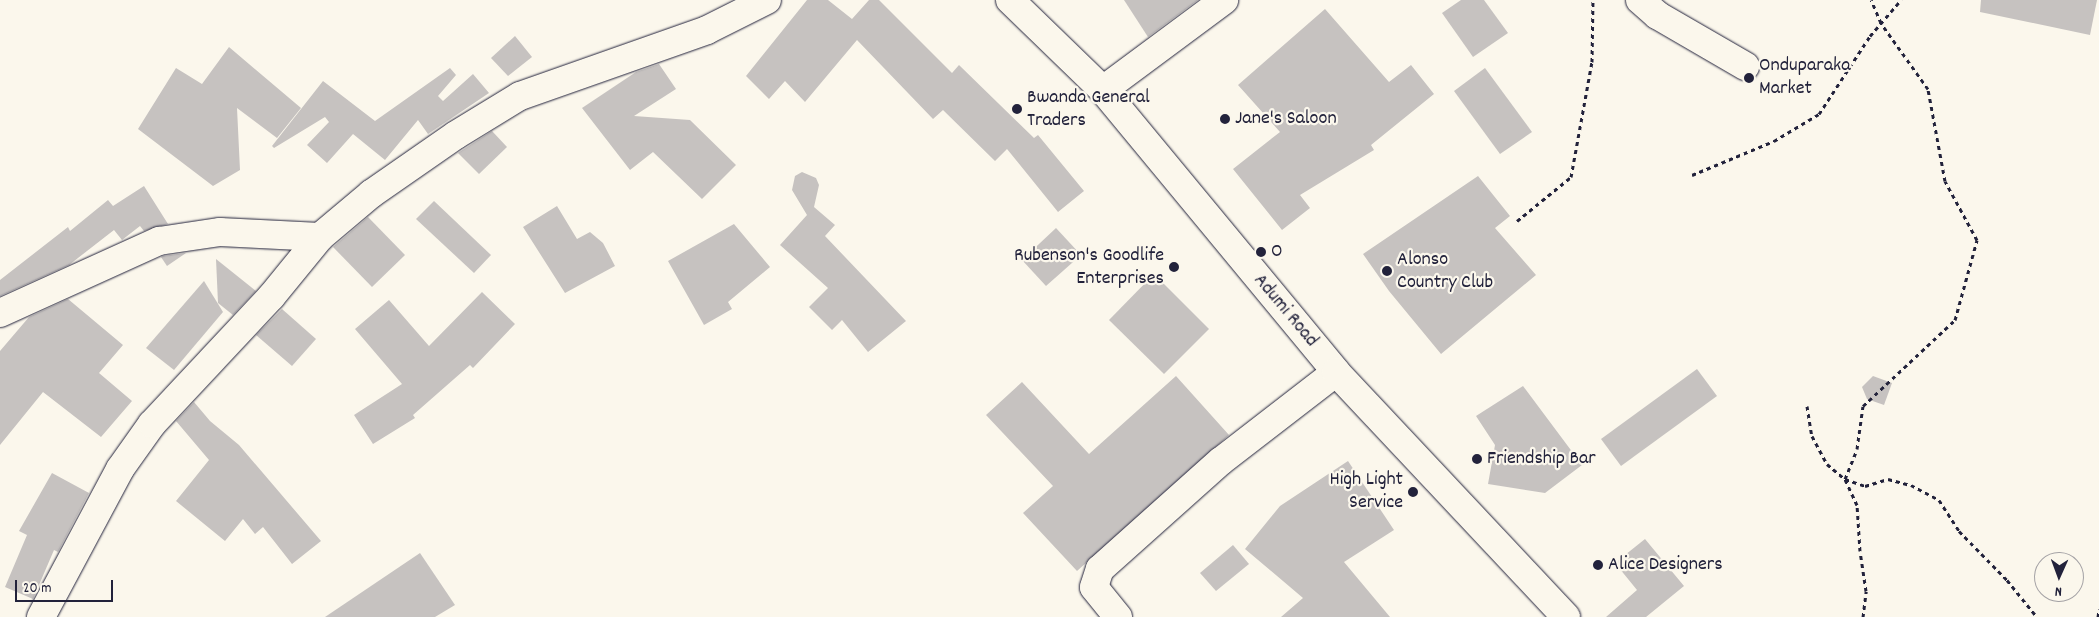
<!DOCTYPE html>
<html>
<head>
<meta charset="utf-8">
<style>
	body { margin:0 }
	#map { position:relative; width:2099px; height:617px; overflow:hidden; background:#fbf7ec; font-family:Dekko,sans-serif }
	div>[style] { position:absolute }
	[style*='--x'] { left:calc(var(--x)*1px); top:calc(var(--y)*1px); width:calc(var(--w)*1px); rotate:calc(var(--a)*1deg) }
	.building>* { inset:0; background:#c6c2c0 }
	.path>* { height:3px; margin-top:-1.5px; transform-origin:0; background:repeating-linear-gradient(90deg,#22223b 0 4px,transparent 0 8px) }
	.roads { filter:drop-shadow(0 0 1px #22223b) drop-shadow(0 0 1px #22223b) }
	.minor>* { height:28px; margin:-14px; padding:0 14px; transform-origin:14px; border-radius:14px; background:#fbf7ec }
	.major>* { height:28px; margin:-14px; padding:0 14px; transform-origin:14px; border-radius:14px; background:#fbf7ec }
	.dots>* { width:14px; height:14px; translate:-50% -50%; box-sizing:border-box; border:2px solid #fbf7ec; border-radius:50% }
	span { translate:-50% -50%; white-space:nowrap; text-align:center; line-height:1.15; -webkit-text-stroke:4.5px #fbf7ec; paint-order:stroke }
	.poi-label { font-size:20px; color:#22223b }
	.left { translate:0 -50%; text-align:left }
	.right { translate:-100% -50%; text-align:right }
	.street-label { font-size:20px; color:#22223b }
	.north { position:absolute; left:2034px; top:552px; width:50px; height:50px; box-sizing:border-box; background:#fbf7ec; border:1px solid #a4a2a5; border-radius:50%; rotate:182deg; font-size:14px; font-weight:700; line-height:20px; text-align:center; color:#22223b }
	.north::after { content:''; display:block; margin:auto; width:18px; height:22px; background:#22223b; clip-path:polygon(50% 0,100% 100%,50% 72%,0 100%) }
	.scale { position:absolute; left:15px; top:580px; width:98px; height:22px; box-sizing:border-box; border:2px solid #22223b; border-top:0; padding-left:6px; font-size:15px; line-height:18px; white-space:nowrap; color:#22223b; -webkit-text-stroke:4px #fbf7ec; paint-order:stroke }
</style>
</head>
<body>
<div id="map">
	<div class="building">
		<i style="clip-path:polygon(807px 0,828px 0,852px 19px,869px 0,879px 0,952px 73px,959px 65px,1034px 138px,1038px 135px,1084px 191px,1058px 212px,1007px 149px,995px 161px,943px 110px,933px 119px,857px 40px,805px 102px,785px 81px,769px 99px,746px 76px)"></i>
		<i style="clip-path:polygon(1124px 0,1198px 0,1148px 37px)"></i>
		<i style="clip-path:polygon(1461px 0,1484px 0,1508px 33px,1473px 57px,1442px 13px)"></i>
		<i style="clip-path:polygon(1981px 0,2097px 0,2090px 35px,1980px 12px)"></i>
		<i style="clip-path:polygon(1325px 9px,1389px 82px,1411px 65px,1434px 94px,1371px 145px,1374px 150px,1300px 195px,1310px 208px,1282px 230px,1233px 169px,1280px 132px,1238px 85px)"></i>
		<i style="clip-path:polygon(515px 36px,532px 57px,508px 76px,491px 58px)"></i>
		<i style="clip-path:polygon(229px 47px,301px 108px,277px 138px,237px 108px,240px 170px,213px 186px,138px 129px,176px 68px,202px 84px)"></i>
		<i style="clip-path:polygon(659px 64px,676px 89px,634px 116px,690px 120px,736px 165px,702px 199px,653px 152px,630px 170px,582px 108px,636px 72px)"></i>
		<i style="clip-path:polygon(450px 68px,456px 75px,438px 96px,443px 101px,473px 74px,489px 93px,428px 134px,418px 120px,385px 160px,353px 134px,327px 163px,307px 145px,329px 122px,325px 117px,274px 148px,272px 146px,323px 81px,375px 121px)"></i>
		<i style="clip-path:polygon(1485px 68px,1532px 132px,1500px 154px,1454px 91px)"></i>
		<i style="clip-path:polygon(492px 131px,507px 147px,479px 174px,458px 153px)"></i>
		<i style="clip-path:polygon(802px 172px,816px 178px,819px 185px,814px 207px,835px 225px,825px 236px,906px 321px,868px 352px,842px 320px,832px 330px,809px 307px,828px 288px,780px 245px,807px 215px,792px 190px,795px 176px)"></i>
		<i style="clip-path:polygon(1478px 176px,1510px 216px,1495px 228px,1536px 275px,1441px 354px,1389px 291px,1363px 254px)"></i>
		<i style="clip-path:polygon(144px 186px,168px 224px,144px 231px,140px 226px,122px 240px,114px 230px,69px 265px,0 296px,0 280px,68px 227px,70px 231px,108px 200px,113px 206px)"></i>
		<i style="clip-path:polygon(434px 201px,491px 255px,474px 273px,416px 219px)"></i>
		<i style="clip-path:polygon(557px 206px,577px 239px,590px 232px,603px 243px,615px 266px,565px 293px,523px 227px)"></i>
		<i style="clip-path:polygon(368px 217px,405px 255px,372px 287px,333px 247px)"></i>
		<i style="clip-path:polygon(734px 224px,770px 267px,728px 302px,732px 309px,704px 325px,668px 261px)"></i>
		<i style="clip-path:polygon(1056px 228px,1081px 255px,1046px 286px,1022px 260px)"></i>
		<i style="clip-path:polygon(186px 253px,167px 266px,161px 257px,163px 256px)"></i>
		<i style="clip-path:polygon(216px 259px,256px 291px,233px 315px,218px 303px)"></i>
		<i style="clip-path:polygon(1154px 274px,1209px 329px,1164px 374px,1109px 320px)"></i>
		<i style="clip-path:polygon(204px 281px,223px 312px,174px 370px,146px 348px)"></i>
		<i style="clip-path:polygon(482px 292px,515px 324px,473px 368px,470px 365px,413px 415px,415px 418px,373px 444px,354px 415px,402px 384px,355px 329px,389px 300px,429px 346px)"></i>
		<i style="clip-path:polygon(68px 299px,123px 345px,99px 373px,132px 401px,101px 437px,43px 392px,0 445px,0 351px,29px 317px)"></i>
		<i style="clip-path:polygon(282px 309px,316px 339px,292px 366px,256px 335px)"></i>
		<i style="clip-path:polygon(1697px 369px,1717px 396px,1621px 466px,1601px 439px)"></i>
		<i style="clip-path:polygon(1176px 376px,1229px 435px,1077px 571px,1023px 513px,1053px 486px,986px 415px,1022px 382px,1089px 454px)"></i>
		<i style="clip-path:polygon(1873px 376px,1892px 383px,1884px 405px,1867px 399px,1862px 387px)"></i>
		<i style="clip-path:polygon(1523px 386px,1582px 465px,1545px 493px,1488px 484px,1495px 445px,1476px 416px)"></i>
		<i style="clip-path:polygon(194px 402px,210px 421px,239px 445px,321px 541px,292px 564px,263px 527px,255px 534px,243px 519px,225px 541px,176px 501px,209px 460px,176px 421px)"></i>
		<i style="clip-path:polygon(1348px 461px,1394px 530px,1344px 562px,1390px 617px,1281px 617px,1303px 598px,1245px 549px,1280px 506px)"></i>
		<i style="clip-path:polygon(52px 473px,89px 493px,58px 552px,54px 550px,33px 599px,5px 587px,27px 535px,19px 531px)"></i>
		<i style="clip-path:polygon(1645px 539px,1684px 586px,1646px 617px,1606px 617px,1637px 590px,1615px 563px)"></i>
		<i style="clip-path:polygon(1233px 545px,1249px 564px,1216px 591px,1200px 573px)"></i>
		<i style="clip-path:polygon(420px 553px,455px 605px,435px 617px,325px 617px)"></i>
	</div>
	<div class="path">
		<i style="--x:1692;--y:175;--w:89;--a:-22.5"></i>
		<i style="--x:1774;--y:141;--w:52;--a:-31"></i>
		<i style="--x:1819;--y:114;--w:93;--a:-56.8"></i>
		<i style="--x:1870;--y:36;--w:48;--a:-49.3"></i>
		<i style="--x:1517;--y:221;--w:70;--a:-39.2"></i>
		<i style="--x:1571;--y:177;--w:117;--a:-79.7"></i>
		<i style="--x:1592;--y:62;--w:62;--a:-89.1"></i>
		<i style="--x:1807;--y:406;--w:30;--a:81"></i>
		<i style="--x:1812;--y:436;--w:32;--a:62"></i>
		<i style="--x:1827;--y:464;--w:23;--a:40"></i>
		<i style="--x:1845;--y:479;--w:21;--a:19"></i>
		<i style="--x:1865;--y:486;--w:24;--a:-17"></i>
		<i style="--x:1888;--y:479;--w:24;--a:15"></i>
		<i style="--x:1911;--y:485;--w:32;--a:28"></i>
		<i style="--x:1939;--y:500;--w:37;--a:57"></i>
		<i style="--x:1959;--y:531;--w:69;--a:45.6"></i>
		<i style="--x:2007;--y:580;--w:48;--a:51"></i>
		<i style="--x:1863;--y:617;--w:26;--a:-83"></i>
		<i style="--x:1866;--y:591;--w:40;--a:-98.5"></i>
		<i style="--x:1860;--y:551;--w:46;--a:-93.7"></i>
		<i style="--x:1857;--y:505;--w:29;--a:-115"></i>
		<i style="--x:1845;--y:479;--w:32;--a:-68"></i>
		<i style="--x:1857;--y:449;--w:43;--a:-82.1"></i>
		<i style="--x:1863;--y:406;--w:126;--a:-43.1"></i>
		<i style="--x:1955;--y:320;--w:83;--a:-74.6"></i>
		<i style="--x:1977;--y:240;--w:67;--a:-118.5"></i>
		<i style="--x:1945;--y:181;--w:94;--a:-100.5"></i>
		<i style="--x:1928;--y:89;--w:81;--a:-125.5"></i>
		<i style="--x:1881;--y:23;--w:25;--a:-113"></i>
		<i style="--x:2098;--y:617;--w:8;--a:-83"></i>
	</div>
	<div class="roads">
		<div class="minor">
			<i style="--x:1640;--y:0;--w:23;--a:41"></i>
			<i style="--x:1657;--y:15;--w:102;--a:30.1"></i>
			<i style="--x:1103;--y:90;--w:151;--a:-36.6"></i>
			<i style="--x:0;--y:313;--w:175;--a:-24.4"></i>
			<i style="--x:159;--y:241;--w:62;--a:-8.4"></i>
			<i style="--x:220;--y:232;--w:100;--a:2.9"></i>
			<i style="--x:41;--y:617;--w:168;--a:-61.9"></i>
			<i style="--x:120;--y:469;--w:55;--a:-54.6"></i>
			<i style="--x:152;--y:424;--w:174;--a:-46.9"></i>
			<i style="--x:271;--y:297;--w:77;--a:-50.8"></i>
			<i style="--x:320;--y:237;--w:67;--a:-40.1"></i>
			<i style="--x:371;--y:194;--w:103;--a:-34.8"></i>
			<i style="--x:456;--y:135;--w:75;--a:-31.4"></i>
			<i style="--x:520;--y:96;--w:198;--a:-19.4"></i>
			<i style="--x:707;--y:30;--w:67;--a:-26.6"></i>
			<i style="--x:1118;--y:617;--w:38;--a:-129"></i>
			<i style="--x:1094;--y:587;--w:19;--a:-72"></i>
			<i style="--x:1100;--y:569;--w:162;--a:-41.8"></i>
			<i style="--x:1221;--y:461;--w:145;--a:-37.7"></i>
		</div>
		<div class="major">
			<i style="--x:1010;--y:0;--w:129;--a:44.1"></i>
			<i style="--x:1103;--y:90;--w:366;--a:50.4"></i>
			<i style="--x:1336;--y:372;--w:336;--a:46.8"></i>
		</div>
	</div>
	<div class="dots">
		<i style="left:1749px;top:78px;background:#22223b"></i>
		<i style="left:1017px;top:109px;background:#22223b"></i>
		<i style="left:1225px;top:119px;background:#22223b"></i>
		<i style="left:1261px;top:252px;background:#22223b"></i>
		<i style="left:1174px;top:267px;background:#22223b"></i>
		<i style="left:1387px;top:271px;background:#22223b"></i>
		<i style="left:1477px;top:459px;background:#22223b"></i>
		<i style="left:1413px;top:492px;background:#22223b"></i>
		<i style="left:1598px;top:565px;background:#22223b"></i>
	</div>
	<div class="poi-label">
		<span class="left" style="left:1759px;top:78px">Onduparaka<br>Market</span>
		<span class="left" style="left:1027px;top:110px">Bwanda General<br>Traders</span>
		<span class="left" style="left:1235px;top:119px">Jane's Saloon</span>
		<span class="left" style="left:1271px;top:252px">O</span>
		<span class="right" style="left:1164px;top:268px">Rubenson's Goodlife<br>Enterprises</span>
		<span class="left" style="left:1397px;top:272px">Alonso<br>Country Club</span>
		<span class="left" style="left:1487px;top:459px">Friendship Bar</span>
		<span class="right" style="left:1403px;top:492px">High Light<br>Service</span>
		<span class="left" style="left:1608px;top:565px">Alice Designers</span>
	</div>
	<div class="street-label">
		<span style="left:1285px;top:311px;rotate:50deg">Adumi Road</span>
	</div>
	<div class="north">N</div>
	<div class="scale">20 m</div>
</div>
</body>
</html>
